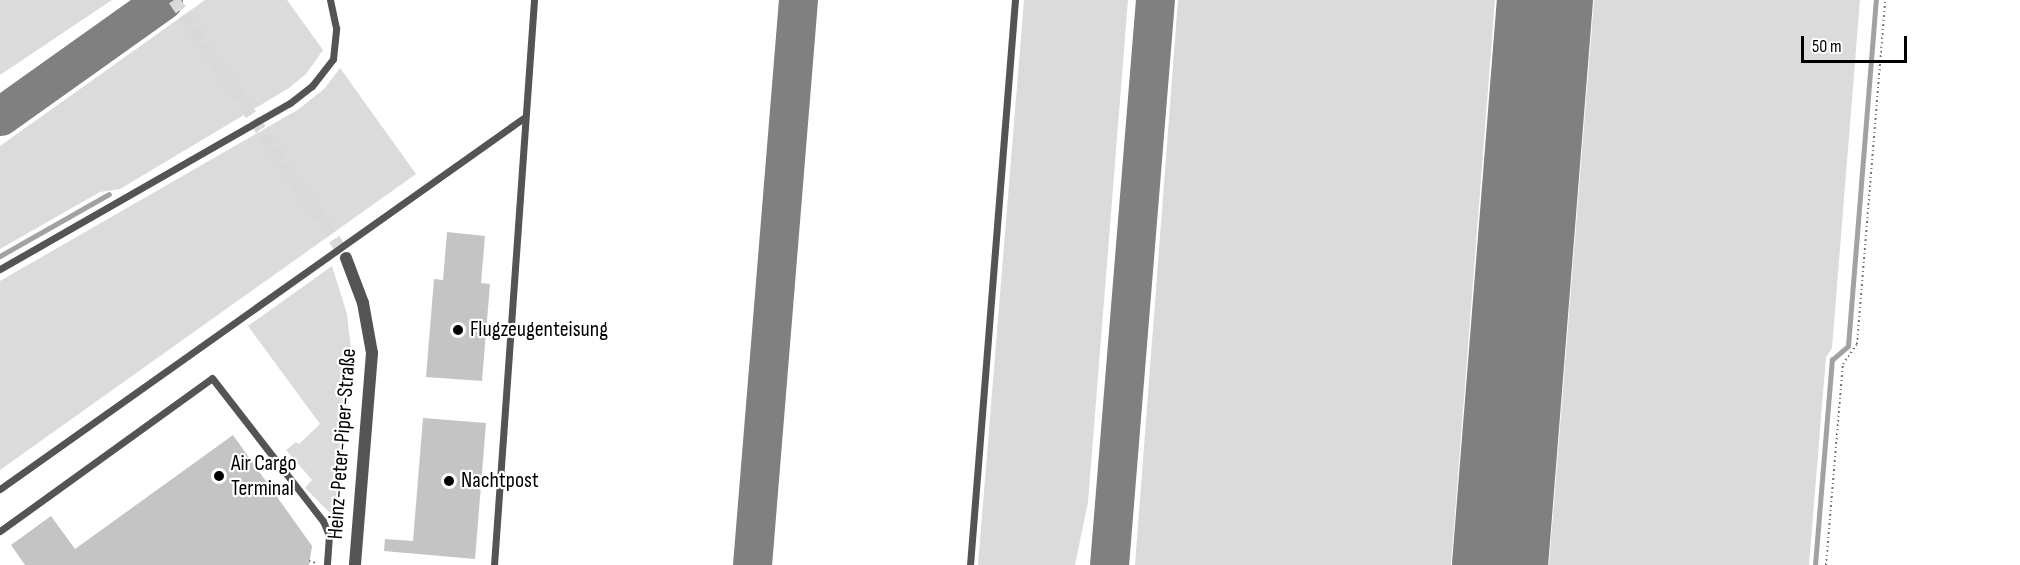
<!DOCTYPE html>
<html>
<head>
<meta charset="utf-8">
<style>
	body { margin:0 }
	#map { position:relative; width:2020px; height:565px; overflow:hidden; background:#fff; font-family:"Sofia Sans Condensed",sans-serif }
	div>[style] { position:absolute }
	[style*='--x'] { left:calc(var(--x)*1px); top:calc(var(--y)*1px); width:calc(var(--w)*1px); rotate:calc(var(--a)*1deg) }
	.green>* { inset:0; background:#dbdbdb }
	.stream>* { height:4.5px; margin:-2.25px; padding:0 2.25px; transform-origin:2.25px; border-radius:2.25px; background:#a2a2a2 }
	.taxiway>* { height:39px; margin:-19.5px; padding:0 19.5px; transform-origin:19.5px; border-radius:19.5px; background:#808080 }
	.runway>* { height:96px; margin:-48px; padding:0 48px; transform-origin:48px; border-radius:48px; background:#808080 }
	.building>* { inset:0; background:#c4c4c4 }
	.minor-tunnel>* { height:12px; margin-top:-6px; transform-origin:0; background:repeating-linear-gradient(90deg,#d9d9d9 0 12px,transparent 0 18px) }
	.path>* { height:2px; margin-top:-1px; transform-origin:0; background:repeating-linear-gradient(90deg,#767676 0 1.5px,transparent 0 4.5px) }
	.service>* { height:7px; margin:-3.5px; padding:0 3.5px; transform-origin:3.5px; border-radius:3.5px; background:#545454 }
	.minor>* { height:12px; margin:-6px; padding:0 6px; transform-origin:6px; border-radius:6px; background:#545454 }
	.dots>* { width:16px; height:16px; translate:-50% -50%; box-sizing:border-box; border:3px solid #fff; border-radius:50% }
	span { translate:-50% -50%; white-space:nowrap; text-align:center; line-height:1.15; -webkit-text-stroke:4.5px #fff; paint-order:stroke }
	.poi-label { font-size:22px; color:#000 }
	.left { translate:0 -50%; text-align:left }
	.street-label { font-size:22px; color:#000 }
	.scale { position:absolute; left:1801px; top:36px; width:106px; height:27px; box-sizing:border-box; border:3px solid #000; border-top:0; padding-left:8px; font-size:18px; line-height:21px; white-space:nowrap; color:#000; -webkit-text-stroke:4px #fff; paint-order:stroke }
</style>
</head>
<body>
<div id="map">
	<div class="green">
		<i style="clip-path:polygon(0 0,112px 0,0 75px)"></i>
		<i style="clip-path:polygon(205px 0,287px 0,323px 50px,306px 74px,289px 88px,120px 189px,100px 192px,0 249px,0 146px)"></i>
		<i style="clip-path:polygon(1024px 0,1128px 0,1088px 502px,1075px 565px,978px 565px)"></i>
		<i style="clip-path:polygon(1178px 0,1495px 0,1451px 565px,1135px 565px)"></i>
		<i style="clip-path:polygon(1594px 0,1860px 0,1832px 348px,1826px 357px,1809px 565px,1549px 565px)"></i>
		<i style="clip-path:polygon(340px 68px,416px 174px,0 470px,0 281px,299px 109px,325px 88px)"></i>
		<i style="clip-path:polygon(332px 266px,347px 314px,352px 358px,338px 521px,305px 488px,312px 480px,286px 450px,296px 442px,299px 444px,320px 424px,248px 326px)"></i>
	</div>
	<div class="stream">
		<i style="--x:0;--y:256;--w:125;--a:-29.6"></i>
		<i style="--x:1815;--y:565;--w:206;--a:-85.3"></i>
		<i style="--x:1832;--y:360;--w:21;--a:-41"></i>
		<i style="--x:1848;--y:346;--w:347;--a:-85.4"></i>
	</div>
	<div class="taxiway">
		<i style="--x:0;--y:116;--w:200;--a:-35.4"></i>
		<i style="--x:752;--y:565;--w:567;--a:-85.35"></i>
		<i style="--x:1109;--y:565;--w:567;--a:-85.35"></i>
	</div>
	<div class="runway">
		<i style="--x:1500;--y:565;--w:567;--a:-85.45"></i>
	</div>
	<div class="building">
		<i style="clip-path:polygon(447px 232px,485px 236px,481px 283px,490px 284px,482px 381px,426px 377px,434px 279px,443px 280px)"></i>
		<i style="clip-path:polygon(423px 418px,486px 423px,475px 559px,384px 551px,385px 539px,413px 541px)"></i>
		<i style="clip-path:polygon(233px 435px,312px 546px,309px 565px,25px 565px,11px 545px,51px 516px,75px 549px)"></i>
	</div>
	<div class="minor-tunnel">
		<i style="--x:174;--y:0;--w:309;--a:56.2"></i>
	</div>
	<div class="path">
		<i style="--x:309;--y:561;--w:8;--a:14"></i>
		<i style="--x:1826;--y:565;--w:202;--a:-85.2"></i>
		<i style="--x:1843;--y:364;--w:24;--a:-55"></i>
		<i style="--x:1857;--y:344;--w:345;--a:-85.3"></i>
	</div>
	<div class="service">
		<i style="--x:0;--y:269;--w:334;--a:-29.8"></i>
		<i style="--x:290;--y:103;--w:28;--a:-38"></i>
		<i style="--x:312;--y:86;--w:34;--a:-52"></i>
		<i style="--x:333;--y:59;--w:31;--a:-84"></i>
		<i style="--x:336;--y:28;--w:29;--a:-102"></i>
		<i style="--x:0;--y:489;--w:643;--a:-35.32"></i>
		<i style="--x:0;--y:531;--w:261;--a:-35.8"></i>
		<i style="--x:212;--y:378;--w:181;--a:52.2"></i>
		<i style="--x:323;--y:521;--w:15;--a:67"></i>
		<i style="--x:329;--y:535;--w:30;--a:94"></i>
		<i style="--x:494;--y:565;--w:566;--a:-85.95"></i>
		<i style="--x:970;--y:565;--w:567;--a:-85.45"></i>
	</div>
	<div class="minor">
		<i style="--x:346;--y:258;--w:48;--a:69.3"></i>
		<i style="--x:363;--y:303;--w:51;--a:79.8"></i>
		<i style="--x:372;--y:353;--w:213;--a:94.6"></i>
	</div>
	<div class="dots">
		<i style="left:458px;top:330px;background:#000"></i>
		<i style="left:219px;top:476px;background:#000"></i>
		<i style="left:449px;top:481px;background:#000"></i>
	</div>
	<div class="poi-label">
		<span class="left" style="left:470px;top:330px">Flugzeugenteisung</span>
		<span class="left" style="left:231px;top:476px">Air Cargo<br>Terminal</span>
		<span class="left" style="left:461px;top:481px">Nachtpost</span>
	</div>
	<div class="street-label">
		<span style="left:342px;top:444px;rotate:-86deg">Heinz-Peter-Piper-Straße</span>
	</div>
	<div class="scale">50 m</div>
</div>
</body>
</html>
